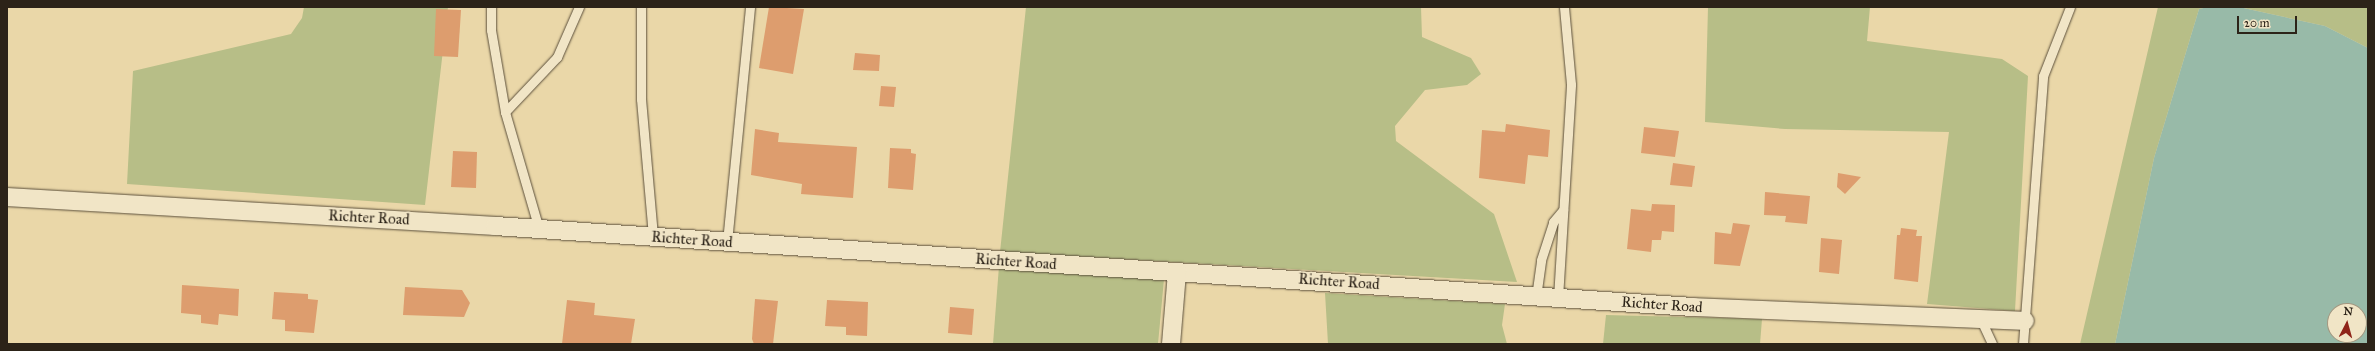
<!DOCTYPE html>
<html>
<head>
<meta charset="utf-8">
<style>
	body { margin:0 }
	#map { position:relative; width:2375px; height:351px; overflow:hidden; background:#ead7a8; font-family:"IM FELL Great Primer",serif }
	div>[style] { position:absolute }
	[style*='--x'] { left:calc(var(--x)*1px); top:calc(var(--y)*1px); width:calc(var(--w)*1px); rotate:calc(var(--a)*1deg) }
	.green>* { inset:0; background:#b7be87 }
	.water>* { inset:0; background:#98baa8 }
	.building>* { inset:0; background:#dd9d6e }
	.roads { filter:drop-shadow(0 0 1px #5c503c) drop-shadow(0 0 1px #5c503c) }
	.service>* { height:9px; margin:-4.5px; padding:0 4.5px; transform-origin:4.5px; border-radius:4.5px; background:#f1e5c6 }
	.minor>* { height:18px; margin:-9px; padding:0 9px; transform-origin:9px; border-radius:9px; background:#f1e5c6 }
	span { translate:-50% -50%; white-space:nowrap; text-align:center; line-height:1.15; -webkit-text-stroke:3px #f1e5c6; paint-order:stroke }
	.street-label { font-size:15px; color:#2c2318 }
	.frame { position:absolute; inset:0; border:8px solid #2c2318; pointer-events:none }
	.north { position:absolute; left:2327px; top:303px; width:40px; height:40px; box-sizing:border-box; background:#f1e5c6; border:1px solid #a29780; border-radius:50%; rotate:6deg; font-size:11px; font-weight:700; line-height:16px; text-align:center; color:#2c2318 }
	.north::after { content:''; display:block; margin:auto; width:14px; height:18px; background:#8f2418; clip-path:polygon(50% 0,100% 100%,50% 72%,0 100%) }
	.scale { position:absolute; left:2237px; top:16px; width:60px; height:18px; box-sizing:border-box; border:2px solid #2c2318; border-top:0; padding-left:5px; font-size:12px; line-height:14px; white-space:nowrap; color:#2c2318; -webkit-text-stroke:3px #f1e5c6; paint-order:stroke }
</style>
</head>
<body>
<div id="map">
	<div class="green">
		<i style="clip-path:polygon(304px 7px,448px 7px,425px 205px,127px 184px,133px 71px,291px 34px,302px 18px)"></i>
		<i style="clip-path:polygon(1026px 7px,1421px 7px,1422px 37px,1471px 58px,1481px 74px,1467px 85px,1425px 90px,1395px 126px,1396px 141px,1494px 214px,1517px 282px,1000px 252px)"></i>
		<i style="clip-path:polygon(1708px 7px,1870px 7px,1867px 41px,2002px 59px,2028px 76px,2015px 311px,1927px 304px,1949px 132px,1785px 129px,1705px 122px)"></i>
		<i style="clip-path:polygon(2158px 7px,2208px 7px,2199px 9px,2154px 158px,2115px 344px,2080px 344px)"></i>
		<i style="clip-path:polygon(2239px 7px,2368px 7px,2368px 48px,2325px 26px)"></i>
		<i style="clip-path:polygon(999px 266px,1164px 279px,1158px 344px,993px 344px)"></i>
		<i style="clip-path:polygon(1325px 293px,1505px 304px,1502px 325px,1507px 344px,1328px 344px)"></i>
		<i style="clip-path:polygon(1606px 315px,1762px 319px,1760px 344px,1603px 344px)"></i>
	</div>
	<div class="water">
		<i style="clip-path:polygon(evenodd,2208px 7px,2239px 7px,2325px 26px,2368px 48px,2368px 344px,2115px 344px,2154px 158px,2199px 9px,2208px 7px,2335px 311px,2359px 311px,2359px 335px,2335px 335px,2335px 311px)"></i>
	</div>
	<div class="building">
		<i style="clip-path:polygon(769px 7px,804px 9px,793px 74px,759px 68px)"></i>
		<i style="clip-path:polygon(436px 9px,461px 10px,458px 57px,434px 56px)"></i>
		<i style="clip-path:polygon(855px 53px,880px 55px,879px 71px,853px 70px)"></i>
		<i style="clip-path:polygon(881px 86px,896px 87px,894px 107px,879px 106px)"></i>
		<i style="clip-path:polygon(1506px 124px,1550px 130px,1548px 157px,1528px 155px,1525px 184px,1479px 178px,1482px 130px,1505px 132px)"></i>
		<i style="clip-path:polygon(1644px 127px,1679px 131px,1675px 157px,1641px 153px)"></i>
		<i style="clip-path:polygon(755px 129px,779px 133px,778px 142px,857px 147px,853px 198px,801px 194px,802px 184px,751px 175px)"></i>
		<i style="clip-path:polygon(890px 148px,911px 149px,911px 153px,916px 154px,913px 190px,888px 188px)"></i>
		<i style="clip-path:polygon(453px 151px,477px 152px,476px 188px,451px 187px)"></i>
		<i style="clip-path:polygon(1673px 163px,1695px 166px,1692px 187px,1670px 185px)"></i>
		<i style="clip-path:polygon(1838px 173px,1861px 177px,1845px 194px,1837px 187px)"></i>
		<i style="clip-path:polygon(1765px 192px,1810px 196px,1807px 224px,1785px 222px,1786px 216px,1764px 215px)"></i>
		<i style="clip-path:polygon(1652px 204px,1675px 205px,1674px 232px,1662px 231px,1661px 240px,1652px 240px,1651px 252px,1627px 249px,1631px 209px,1651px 211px)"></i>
		<i style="clip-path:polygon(1733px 223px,1750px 225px,1740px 266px,1714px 264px,1715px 232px,1731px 234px)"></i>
		<i style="clip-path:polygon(1901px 228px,1917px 230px,1916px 236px,1922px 236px,1918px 282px,1894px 279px,1897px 235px,1900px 235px)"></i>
		<i style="clip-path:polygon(1821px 238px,1842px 240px,1839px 274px,1819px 272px)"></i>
		<i style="clip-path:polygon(182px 285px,239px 289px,238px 316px,219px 314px,218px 325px,201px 323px,201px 315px,181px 313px)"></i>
		<i style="clip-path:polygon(405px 287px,462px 290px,470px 303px,464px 317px,403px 315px)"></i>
		<i style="clip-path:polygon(274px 292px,308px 294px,308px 299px,318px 300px,314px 333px,285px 331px,285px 320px,272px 319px)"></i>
		<i style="clip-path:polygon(755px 299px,778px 301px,773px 344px,754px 344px,752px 339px)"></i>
		<i style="clip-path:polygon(567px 300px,595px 303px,594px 315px,635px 319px,631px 344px,562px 344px)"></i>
		<i style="clip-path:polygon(827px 300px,868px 302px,867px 336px,846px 335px,846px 327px,825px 326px)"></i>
		<i style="clip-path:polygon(950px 307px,974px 309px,972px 335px,948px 333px)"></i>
	</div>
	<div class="roads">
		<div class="service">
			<i style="--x:491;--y:7;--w:23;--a:90"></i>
			<i style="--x:491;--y:30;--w:83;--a:80.3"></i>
			<i style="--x:505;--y:112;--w:122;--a:73.8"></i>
			<i style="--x:641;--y:7;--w:92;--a:90"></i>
			<i style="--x:641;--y:99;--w:139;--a:85"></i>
			<i style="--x:505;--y:112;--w:76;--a:-46.6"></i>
			<i style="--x:557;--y:57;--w:55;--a:-66.3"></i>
			<i style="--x:727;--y:242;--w:236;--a:-84.4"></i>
			<i style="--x:1536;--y:297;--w:37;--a:-82"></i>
			<i style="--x:1541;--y:260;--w:40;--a:-72"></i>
			<i style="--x:1553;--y:222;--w:16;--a:-50"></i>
			<i style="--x:1558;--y:298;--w:214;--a:-86.5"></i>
			<i style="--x:1571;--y:84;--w:77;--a:-95.2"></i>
			<i style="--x:1981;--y:320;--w:26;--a:65"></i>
			<i style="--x:2023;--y:344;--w:269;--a:-85.7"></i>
			<i style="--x:2043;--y:76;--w:74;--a:-68.6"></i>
		</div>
		<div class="minor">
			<i style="--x:7;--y:197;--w:489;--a:3.4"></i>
			<i style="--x:495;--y:226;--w:1201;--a:3.87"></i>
			<i style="--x:1693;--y:307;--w:332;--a:2.4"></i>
			<i style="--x:1171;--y:344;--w:72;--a:-85.2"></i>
		</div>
	</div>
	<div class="street-label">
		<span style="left:369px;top:218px;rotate:3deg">Richter Road</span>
		<span style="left:692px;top:240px;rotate:4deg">Richter Road</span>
		<span style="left:1016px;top:262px;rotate:4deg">Richter Road</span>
		<span style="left:1339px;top:282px;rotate:4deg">Richter Road</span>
		<span style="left:1662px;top:305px;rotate:4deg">Richter Road</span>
	</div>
	<div class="frame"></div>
	<div class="north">N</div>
	<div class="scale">20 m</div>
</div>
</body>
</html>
